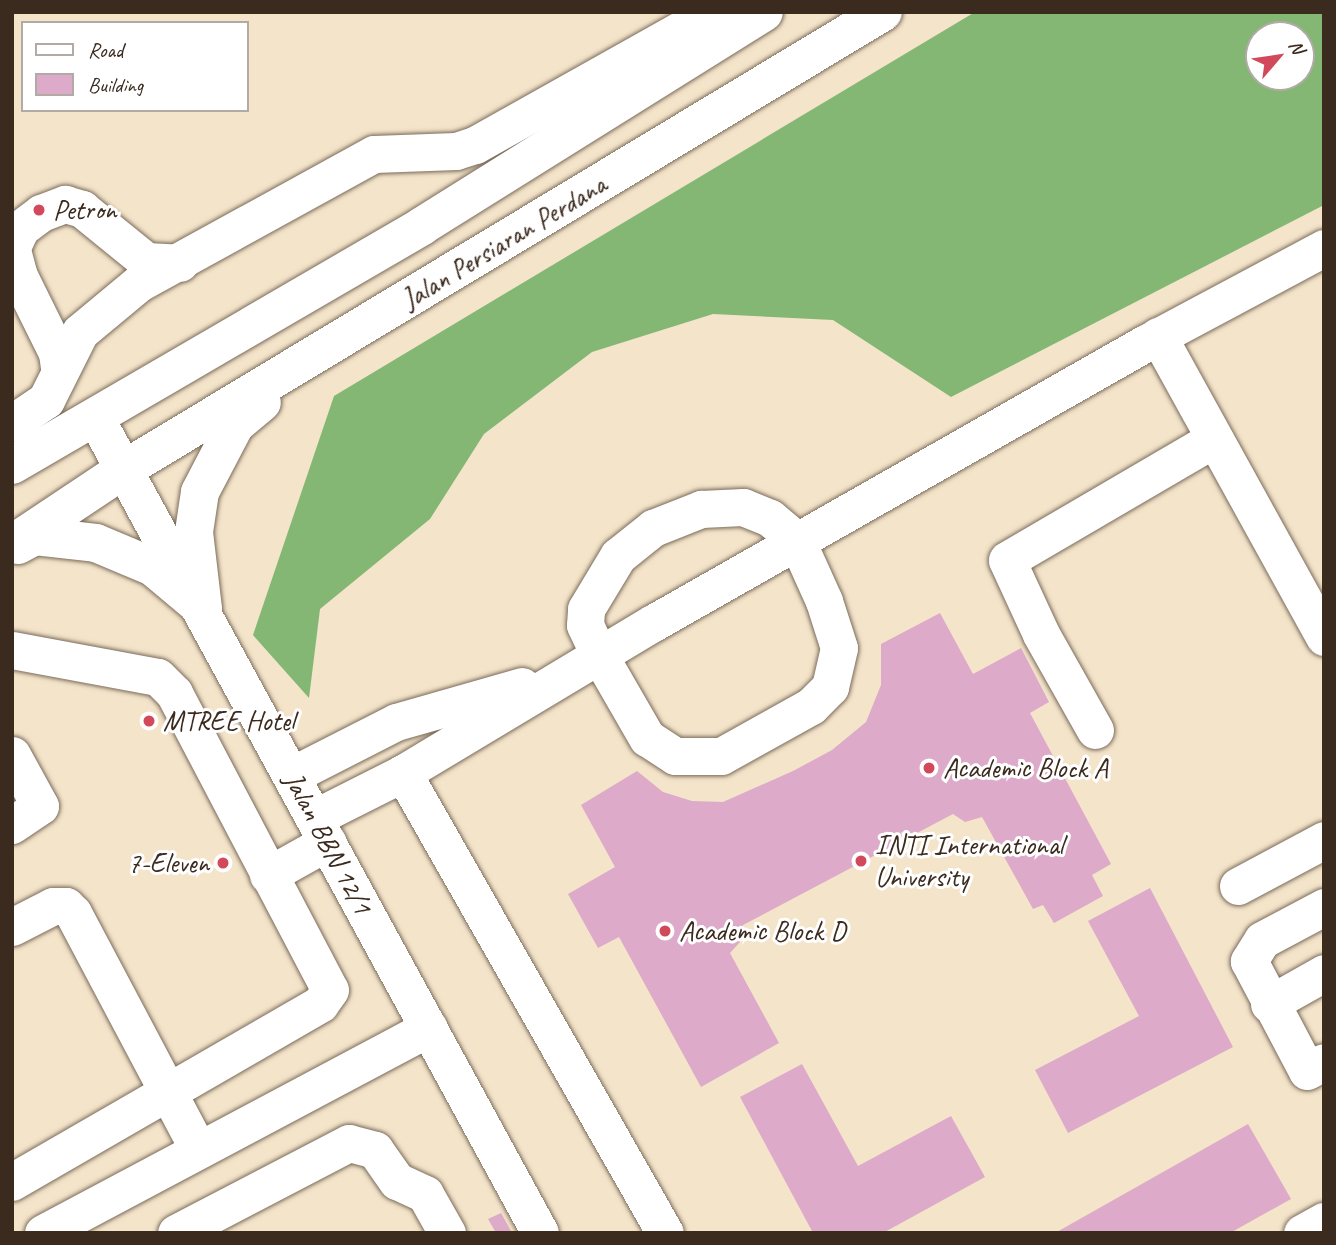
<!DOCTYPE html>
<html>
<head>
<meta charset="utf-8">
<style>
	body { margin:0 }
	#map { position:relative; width:1336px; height:1245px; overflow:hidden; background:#f3e4ca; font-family:Caveat,sans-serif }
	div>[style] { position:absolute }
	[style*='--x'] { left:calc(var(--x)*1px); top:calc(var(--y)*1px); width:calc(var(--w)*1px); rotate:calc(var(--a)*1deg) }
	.forest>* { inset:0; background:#83b773 }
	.building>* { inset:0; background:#ddabc9 }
	.roads { filter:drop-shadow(0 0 2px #7b6b5a) drop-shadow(0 0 2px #7b6b5a) }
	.minor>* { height:37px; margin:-18.5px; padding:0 18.5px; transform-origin:18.5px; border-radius:18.5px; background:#fff }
	.major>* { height:38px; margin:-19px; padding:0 19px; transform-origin:19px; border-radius:19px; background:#fff }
	.dots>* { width:19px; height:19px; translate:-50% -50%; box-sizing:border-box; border:4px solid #fff; border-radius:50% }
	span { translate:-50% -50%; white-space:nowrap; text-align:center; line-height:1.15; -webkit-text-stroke:6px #fff; paint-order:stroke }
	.poi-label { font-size:28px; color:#3b2a1e }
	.left { translate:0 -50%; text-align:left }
	.right { translate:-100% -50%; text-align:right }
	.street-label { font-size:28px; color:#3b2a1e }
	.frame { position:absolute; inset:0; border:14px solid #3b2a1e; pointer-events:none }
	.legend { position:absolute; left:21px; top:21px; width:228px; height:91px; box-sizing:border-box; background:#fff; border:2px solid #b1aaa5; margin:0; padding:9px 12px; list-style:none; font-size:21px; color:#3b2a1e }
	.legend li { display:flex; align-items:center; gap:14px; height:35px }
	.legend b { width:35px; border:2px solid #b1aaa5 }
	.north { position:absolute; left:1245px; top:21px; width:70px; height:70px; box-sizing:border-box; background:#fff; border:2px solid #b1aaa5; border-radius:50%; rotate:61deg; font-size:19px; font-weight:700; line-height:28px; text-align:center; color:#3b2a1e }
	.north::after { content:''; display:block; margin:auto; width:24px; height:32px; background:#d1495b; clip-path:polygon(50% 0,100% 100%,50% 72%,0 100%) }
</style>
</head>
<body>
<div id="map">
	<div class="forest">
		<i style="clip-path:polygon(evenodd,975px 12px,1324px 12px,1324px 205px,951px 397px,833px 320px,713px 314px,592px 352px,484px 434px,430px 519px,320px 609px,309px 698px,253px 635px,334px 396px,975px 12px,1259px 35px,1301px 35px,1301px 77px,1259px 77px,1259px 35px)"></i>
	</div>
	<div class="building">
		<i style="clip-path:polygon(940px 613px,973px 674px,1021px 648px,1049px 702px,1030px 713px,1111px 864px,1092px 875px,1103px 896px,1054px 923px,1043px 905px,1033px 909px,982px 817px,965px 822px,953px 814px,743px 925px,740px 942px,730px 953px,779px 1043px,701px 1087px,619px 937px,598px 948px,568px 894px,615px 867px,581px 805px,637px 771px,663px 792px,692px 801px,723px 802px,793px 771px,832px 750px,866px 722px,881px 685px,881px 644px)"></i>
		<i style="clip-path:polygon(1150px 888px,1233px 1047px,1068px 1133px,1035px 1070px,1139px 1016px,1088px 921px)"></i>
		<i style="clip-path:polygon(802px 1064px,858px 1166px,951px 1116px,985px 1177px,883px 1233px,813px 1233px,740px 1097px)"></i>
		<i style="clip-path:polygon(1248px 1124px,1291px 1199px,1230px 1233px,1055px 1233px)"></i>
		<i style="clip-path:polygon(501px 1213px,512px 1233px,496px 1233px,488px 1219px)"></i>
	</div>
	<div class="roads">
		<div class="minor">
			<i style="--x:12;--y:247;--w:21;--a:-65"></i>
			<i style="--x:21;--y:228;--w:25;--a:-37"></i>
			<i style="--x:41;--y:213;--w:26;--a:-21"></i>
			<i style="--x:65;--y:204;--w:18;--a:16"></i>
			<i style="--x:82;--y:209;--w:82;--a:39.1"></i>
			<i style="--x:146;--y:261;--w:34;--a:3"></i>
			<i style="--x:12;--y:250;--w:27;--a:75"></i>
			<i style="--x:19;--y:276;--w:86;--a:63.7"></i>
			<i style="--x:57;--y:353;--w:15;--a:82"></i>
			<i style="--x:1158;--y:336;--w:344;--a:61.1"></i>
			<i style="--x:95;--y:417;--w:929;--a:61.39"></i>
			<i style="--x:12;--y:423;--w:41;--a:-34.1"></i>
			<i style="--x:46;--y:400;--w:76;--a:-63.4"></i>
			<i style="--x:80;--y:332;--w:77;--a:-39.7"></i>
			<i style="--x:139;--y:283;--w:268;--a:-28.8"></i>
			<i style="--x:374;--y:154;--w:82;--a:-2.1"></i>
			<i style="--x:456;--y:151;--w:20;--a:-18"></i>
			<i style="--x:475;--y:145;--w:272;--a:-29.3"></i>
			<i style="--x:743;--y:507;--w:29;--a:22"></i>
			<i style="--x:770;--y:518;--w:35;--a:40"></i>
			<i style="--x:797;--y:541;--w:66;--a:65.8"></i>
			<i style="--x:824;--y:601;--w:49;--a:72.3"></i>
			<i style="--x:839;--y:648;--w:40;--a:103"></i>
			<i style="--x:830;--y:687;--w:27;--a:135"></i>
			<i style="--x:811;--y:706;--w:103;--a:150.9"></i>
			<i style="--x:721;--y:756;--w:46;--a:180"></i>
			<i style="--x:675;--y:756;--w:33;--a:-147"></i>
			<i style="--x:647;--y:738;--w:96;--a:-120"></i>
			<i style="--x:599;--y:655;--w:33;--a:-115"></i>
			<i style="--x:585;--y:625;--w:16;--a:-86"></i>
			<i style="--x:586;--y:609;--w:62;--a:-58.9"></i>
			<i style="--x:618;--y:556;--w:45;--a:-38.7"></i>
			<i style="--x:653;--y:528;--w:52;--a:-21.6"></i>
			<i style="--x:701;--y:509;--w:42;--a:-2.7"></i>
			<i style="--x:12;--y:650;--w:148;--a:10.5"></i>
			<i style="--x:158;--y:677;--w:23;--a:45"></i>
			<i style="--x:174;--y:693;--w:335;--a:62.3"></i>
			<i style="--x:330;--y:990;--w:17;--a:126"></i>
			<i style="--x:320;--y:1004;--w:356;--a:150"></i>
			<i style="--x:1095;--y:730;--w:110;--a:-119.4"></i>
			<i style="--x:1041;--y:634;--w:81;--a:-114.7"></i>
			<i style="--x:1007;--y:560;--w:240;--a:-30.3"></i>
			<i style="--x:12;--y:755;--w:58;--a:61.2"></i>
			<i style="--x:40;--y:806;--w:34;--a:146"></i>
			<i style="--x:403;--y:773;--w:529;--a:60.34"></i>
			<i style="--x:292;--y:775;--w:117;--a:-27"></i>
			<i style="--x:396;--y:722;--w:131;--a:-15.9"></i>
			<i style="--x:314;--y:818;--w:100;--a:-26.8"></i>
			<i style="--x:403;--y:773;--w:292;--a:-31"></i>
			<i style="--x:653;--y:623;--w:565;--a:-29.61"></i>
			<i style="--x:1144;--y:344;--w:204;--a:-28.1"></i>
			<i style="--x:268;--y:875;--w:68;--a:-29.2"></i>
			<i style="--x:1238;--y:886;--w:98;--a:-28.1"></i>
			<i style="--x:1324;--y:907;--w:70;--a:152"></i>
			<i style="--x:1262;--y:940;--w:25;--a:122"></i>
			<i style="--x:1249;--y:961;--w:124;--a:62.2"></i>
			<i style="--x:1307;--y:1071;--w:19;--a:-28"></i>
			<i style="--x:12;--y:927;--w:46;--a:-27.1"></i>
			<i style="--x:53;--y:906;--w:13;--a:0"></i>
			<i style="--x:66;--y:906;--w:10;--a:45"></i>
			<i style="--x:73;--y:913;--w:267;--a:62.1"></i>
			<i style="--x:1269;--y:1004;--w:63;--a:-29.4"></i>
			<i style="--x:43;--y:1233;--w:437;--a:-28"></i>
			<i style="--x:176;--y:1233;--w:195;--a:-27.5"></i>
			<i style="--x:349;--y:1143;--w:27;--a:15"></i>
			<i style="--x:375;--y:1150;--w:38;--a:55"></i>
			<i style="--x:397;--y:1181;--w:31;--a:25"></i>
			<i style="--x:425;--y:1194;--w:45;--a:60.6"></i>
			<i style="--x:1302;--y:1233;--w:25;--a:-29"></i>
		</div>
		<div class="major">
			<i style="--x:12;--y:465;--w:475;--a:-30.2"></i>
			<i style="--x:422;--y:226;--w:403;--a:-32"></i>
			<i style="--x:12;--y:544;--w:133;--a:-33.7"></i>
			<i style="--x:123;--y:470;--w:887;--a:-31.07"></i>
			<i style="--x:18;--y:545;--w:19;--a:-28"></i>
			<i style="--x:35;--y:536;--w:61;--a:6.5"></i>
			<i style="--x:96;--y:543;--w:62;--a:22.8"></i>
			<i style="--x:153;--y:567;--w:65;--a:40"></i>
			<i style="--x:203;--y:609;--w:78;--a:-96.7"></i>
			<i style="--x:194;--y:532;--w:40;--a:-81.5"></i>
			<i style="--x:200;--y:492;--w:76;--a:-62.4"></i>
			<i style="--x:235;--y:425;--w:35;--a:-40"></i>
		</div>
	</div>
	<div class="dots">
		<i style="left:39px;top:210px;background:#d1495b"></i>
		<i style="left:149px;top:721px;background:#d1495b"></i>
		<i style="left:929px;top:768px;background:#d1495b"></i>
		<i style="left:861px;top:861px;background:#d1495b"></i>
		<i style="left:223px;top:863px;background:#d1495b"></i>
		<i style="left:665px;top:931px;background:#d1495b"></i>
	</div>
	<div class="poi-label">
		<span class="left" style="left:53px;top:210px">Petron</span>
		<span class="left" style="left:163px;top:721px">MTREE Hotel</span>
		<span class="left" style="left:943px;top:768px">Academic Block A</span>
		<span class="left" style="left:875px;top:861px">INTI International<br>University</span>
		<span class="right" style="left:209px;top:863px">7-Eleven</span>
		<span class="left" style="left:679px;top:931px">Academic Block D</span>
	</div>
	<div class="street-label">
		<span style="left:504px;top:242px;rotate:-31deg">Jalan Persiaran Perdana</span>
		<span style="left:328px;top:843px;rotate:62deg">Jalan BBN 12/1</span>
	</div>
	<div class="frame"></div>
	<ul class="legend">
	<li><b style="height:9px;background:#fff"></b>Road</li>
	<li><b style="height:19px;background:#ddabc9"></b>Building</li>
	</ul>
	<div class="north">N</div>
</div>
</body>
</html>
